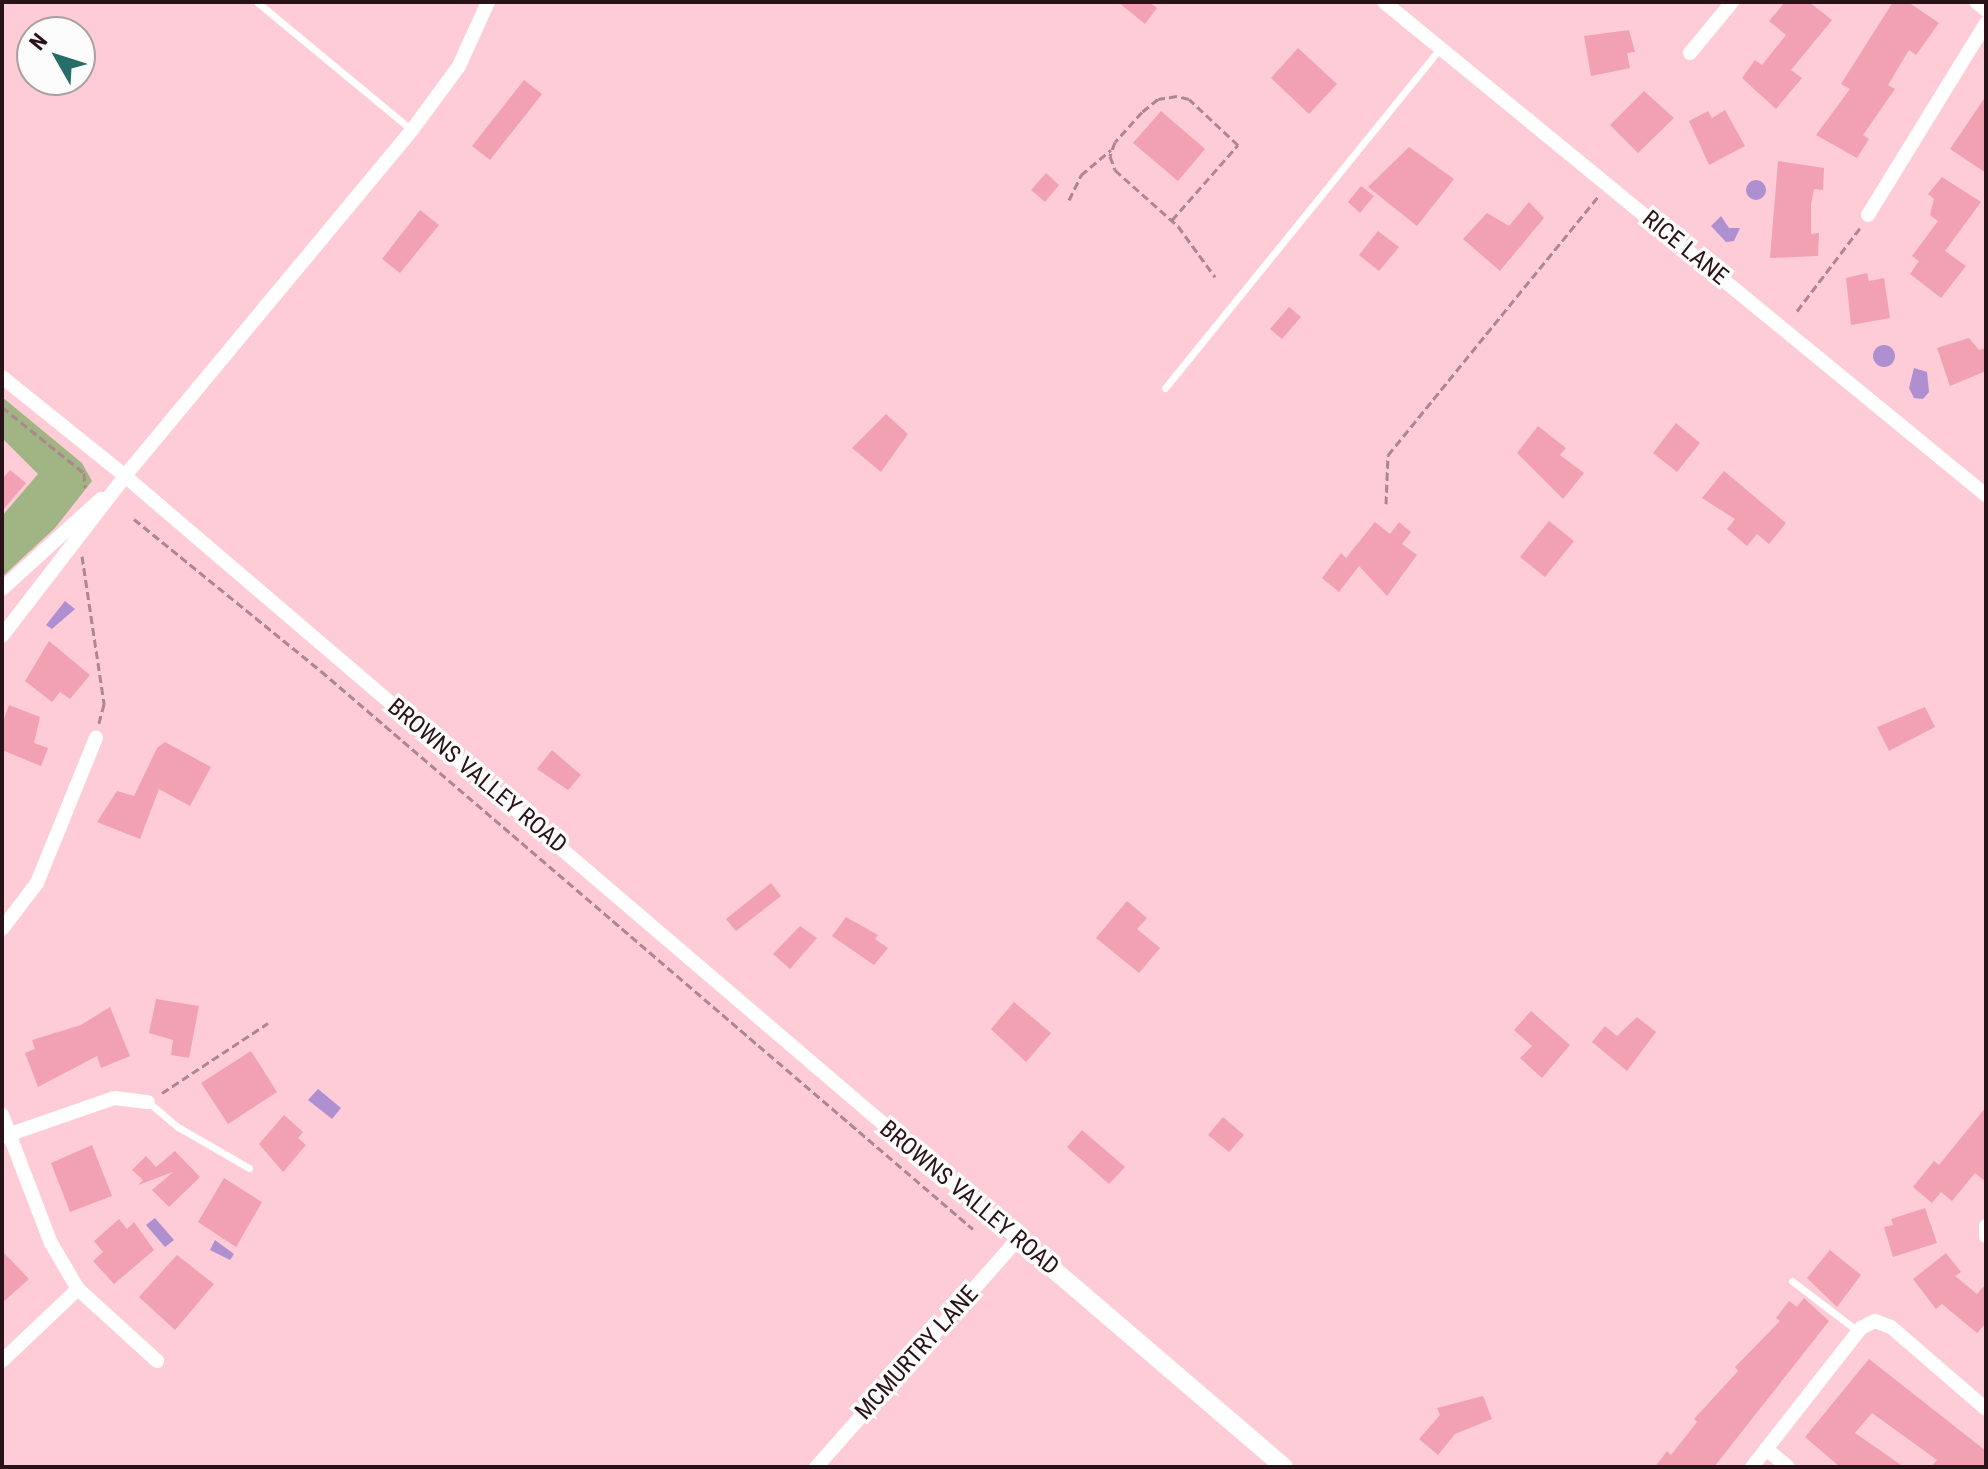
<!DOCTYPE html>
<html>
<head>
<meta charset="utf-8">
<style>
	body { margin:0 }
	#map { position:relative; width:1988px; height:1469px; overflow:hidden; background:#feccd6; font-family:"Roboto Condensed",sans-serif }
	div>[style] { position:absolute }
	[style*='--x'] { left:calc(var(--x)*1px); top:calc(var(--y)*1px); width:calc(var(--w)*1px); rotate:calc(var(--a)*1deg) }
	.green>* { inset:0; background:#a1b484 }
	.water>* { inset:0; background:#ae8fd0 }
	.round { border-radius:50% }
	.building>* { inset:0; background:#f2a1b2 }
	.path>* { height:3px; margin-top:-1.5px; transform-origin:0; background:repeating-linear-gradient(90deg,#ad868e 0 8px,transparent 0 12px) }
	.service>* { height:7px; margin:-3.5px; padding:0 3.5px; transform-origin:3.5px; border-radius:3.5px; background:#fff }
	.minor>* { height:14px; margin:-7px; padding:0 7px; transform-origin:7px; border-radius:7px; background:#fff }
	.tertiary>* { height:18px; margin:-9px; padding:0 9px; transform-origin:9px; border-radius:9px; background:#fff }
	span { translate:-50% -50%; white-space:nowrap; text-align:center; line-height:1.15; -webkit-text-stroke:7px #fcfcfc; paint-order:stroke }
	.street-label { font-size:24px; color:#291318 }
	.frame { position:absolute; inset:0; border:4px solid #291318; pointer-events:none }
	.north { position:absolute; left:16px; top:16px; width:80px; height:80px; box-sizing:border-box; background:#fcfcfc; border:2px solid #a89fa1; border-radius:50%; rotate:309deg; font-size:22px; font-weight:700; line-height:32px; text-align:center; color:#291318 }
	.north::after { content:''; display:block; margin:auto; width:28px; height:36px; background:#266e67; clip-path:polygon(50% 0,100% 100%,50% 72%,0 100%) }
</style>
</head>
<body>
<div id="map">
	<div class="green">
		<i style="clip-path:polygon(2px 397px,82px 463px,92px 481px,55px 528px,2px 577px,2px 516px,38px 474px,2px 438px)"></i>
	</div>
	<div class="water">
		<i class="round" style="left:1746px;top:180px;width:20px;height:20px"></i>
		<i style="clip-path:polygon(1721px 216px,1729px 228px,1740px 228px,1734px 241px,1726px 242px,1711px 226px)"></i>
		<i class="round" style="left:1873px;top:345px;width:22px;height:22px"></i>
		<i style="clip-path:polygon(1914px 368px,1927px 372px,1929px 392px,1923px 399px,1914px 398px,1909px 388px)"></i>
		<i style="clip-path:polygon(65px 601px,75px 609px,52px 629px,46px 625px)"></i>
		<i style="clip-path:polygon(318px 1089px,341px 1108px,332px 1119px,308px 1100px)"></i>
		<i style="clip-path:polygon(155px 1218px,174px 1240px,165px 1247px,146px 1225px)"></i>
		<i style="clip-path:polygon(215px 1240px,234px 1254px,230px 1260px,210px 1250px)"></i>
	</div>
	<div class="building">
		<i style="clip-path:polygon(1118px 2px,1149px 2px,1157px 8px,1145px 24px)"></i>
		<i style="clip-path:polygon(1785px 2px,1809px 2px,1832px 20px,1791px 70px,1802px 78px,1776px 109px,1742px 78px,1755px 60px,1762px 65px,1786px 35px,1769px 21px)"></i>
		<i style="clip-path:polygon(1893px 2px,1908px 2px,1939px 23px,1916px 55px,1909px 50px,1888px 85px,1895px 89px,1863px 135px,1869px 139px,1857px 158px,1816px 135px,1850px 89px,1841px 84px)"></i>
		<i style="clip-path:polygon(1629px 30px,1635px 52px,1627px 53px,1630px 68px,1591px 76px,1584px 36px)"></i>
		<i style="clip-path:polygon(1298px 48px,1337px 84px,1309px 114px,1271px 78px)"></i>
		<i style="clip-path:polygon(524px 80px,542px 94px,490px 160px,472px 146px)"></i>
		<i style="clip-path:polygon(1644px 91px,1674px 118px,1638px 153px,1610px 125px)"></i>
		<i style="clip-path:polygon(1986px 96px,1986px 173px,1950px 149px)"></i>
		<i style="clip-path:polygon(1725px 110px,1745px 146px,1709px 165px,1689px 121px,1708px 111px,1712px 118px)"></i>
		<i style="clip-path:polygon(1161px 111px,1205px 149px,1178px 181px,1133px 143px)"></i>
		<i style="clip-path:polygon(1409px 147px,1454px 179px,1417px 226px,1368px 187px)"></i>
		<i style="clip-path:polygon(1778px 161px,1824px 168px,1823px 190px,1814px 189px,1811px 204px,1811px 234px,1819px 233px,1818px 256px,1770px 258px)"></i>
		<i style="clip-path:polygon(1046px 173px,1059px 185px,1045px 202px,1031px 190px)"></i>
		<i style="clip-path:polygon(1942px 177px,1981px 202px,1945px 251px,1966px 266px,1941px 298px,1910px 274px,1919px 261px,1912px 256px,1938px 221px,1930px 215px,1934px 199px,1928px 194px)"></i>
		<i style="clip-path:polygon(1361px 186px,1374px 196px,1360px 213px,1348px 202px)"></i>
		<i style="clip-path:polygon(1529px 202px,1544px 218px,1500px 271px,1463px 239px,1487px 213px,1509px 226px)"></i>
		<i style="clip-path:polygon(420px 210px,439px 225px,400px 273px,382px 259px)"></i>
		<i style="clip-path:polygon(1378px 231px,1399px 247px,1379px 271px,1359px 255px)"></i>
		<i style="clip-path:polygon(1867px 273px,1869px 281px,1884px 278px,1890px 318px,1851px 325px,1846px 278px)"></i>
		<i style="clip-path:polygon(1289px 307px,1301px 317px,1282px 339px,1270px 329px)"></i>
		<i style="clip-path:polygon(1969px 338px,1979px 350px,1986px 348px,1986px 371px,1950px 386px,1937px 348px)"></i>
		<i style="clip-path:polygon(886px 414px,908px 434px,881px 472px,852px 448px)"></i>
		<i style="clip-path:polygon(1676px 423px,1700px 443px,1677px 472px,1653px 453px)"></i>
		<i style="clip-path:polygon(1538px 426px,1566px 448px,1560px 455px,1584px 473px,1563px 499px,1517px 453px)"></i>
		<i style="clip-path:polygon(10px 470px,26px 483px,2px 511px,2px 479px)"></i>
		<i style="clip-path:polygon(1724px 471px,1786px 523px,1769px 544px,1757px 534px,1747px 546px,1727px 529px,1735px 519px,1702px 498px)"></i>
		<i style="clip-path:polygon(1549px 521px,1574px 541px,1545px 577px,1520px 557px)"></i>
		<i style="clip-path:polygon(1375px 522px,1390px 534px,1399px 522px,1411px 532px,1402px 544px,1417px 555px,1387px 596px,1359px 566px,1339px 592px,1322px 578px,1341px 553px,1346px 558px)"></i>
		<i style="clip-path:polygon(49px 641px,90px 675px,70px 699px,60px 692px,52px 702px,25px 681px)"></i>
		<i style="clip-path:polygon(9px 705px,40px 717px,34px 743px,48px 748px,41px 766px,2px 750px,2px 724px)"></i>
		<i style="clip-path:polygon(1925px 707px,1935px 727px,1889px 751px,1877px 727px)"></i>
		<i style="clip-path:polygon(165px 742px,211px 767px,190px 806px,159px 789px,140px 839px,97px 822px,117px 791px,134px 796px,157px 748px)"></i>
		<i style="clip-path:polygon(552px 750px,581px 775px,568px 790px,537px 769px)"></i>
		<i style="clip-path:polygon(771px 883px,781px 896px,736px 931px,726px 919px)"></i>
		<i style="clip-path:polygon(1127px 901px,1147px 918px,1137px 929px,1160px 948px,1139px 973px,1096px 938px)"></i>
		<i style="clip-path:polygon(846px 917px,878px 935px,875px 939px,888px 948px,874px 965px,832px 936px)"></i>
		<i style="clip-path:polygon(800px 926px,817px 938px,790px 969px,773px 954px)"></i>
		<i style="clip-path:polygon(156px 999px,199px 1006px,189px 1058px,171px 1055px,173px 1040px,149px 1033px)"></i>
		<i style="clip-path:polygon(1014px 1002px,1051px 1033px,1026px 1062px,991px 1029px)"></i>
		<i style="clip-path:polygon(110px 1007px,130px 1056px,101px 1068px,97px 1056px,38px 1087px,25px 1053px,35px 1049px,32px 1040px,81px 1025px)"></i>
		<i style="clip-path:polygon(1531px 1011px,1570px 1045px,1542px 1078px,1520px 1058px,1532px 1046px,1514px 1030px)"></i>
		<i style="clip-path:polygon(1637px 1017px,1656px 1032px,1627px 1071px,1592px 1042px,1605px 1026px,1617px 1036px)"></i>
		<i style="clip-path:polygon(251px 1051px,277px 1092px,228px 1124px,201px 1083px)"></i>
		<i style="clip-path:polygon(1986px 1107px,1986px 1182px,1975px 1173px,1952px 1201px,1941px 1192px,1932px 1203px,1913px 1187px,1934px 1161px,1939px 1165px)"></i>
		<i style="clip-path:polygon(284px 1115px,303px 1132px,298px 1138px,306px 1145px,283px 1172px,259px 1144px)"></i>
		<i style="clip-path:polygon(1223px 1117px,1244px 1135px,1229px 1152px,1208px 1135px)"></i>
		<i style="clip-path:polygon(1082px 1130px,1125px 1167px,1109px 1184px,1067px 1147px)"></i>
		<i style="clip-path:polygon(92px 1145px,112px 1196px,70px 1212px,51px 1163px)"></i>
		<i style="clip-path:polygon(175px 1151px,200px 1177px,169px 1207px,152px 1190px,173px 1172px,138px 1185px,143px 1180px,132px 1170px,146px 1156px,156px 1167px)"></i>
		<i style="clip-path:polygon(224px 1178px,262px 1202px,236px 1247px,198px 1222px)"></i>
		<i style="clip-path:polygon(1925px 1208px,1937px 1243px,1893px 1257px,1884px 1227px,1893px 1225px,1891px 1219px)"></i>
		<i style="clip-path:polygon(119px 1219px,127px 1229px,134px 1222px,154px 1250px,114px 1284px,93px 1261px,103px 1252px,94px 1241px)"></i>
		<i style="clip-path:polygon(1830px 1250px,1861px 1275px,1837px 1307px,1807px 1278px)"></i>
		<i style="clip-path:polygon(2px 1251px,29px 1279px,2px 1303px)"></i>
		<i style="clip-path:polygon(1946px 1253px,1961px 1272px,1955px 1276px,1977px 1294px,1986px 1284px,1986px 1323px,1977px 1333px,1942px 1304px,1936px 1309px,1913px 1279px)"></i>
		<i style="clip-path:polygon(177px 1255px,214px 1284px,175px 1330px,139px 1297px)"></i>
		<i style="clip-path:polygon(1804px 1298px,1829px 1321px,1714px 1467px,1655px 1467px,1667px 1451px,1671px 1455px,1697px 1422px,1694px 1419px,1738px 1371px,1735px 1367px,1780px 1321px,1776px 1318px,1789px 1301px,1797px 1307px)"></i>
		<i style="clip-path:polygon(1869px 1359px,1986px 1451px,1986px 1467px,1931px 1467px,1937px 1460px,1872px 1413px,1855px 1433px,1904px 1467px,1840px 1467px,1805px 1437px)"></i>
		<i style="clip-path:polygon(1483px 1396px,1492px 1419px,1455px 1434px,1438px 1455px,1419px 1439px,1440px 1415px,1437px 1408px)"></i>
	</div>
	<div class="path">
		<i style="--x:1069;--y:200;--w:28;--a:-64"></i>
		<i style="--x:1081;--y:175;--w:39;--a:-40"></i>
		<i style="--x:1172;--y:220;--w:100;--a:-48.7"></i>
		<i style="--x:1238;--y:145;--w:67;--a:-136.8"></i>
		<i style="--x:1189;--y:99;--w:12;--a:-166"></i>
		<i style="--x:1177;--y:96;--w:19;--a:171"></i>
		<i style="--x:1158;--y:99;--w:21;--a:141"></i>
		<i style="--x:1142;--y:112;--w:40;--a:132"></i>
		<i style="--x:1115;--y:142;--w:15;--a:110"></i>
		<i style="--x:1110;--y:156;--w:15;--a:70"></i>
		<i style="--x:1115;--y:170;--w:84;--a:41.6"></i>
		<i style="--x:1178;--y:226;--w:63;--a:54"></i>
		<i style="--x:1797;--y:311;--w:104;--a:-52.8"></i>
		<i style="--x:2;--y:407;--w:105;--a:38.8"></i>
		<i style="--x:84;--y:473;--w:15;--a:86"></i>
		<i style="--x:1386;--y:504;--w:49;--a:-87.7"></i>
		<i style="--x:1388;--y:455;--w:333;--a:-50.9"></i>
		<i style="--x:134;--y:519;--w:241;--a:39.1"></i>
		<i style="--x:321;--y:671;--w:858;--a:40.56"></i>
		<i style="--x:82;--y:556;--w:150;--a:81.5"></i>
		<i style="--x:104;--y:704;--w:20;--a:105"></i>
		<i style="--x:162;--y:1093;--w:127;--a:-33.4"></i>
	</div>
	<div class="service">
		<i style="--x:257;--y:2;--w:201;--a:39.6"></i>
		<i style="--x:1165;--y:388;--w:437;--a:-51"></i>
		<i style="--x:148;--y:1102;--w:39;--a:40"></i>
		<i style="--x:178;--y:1127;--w:82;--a:30"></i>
		<i style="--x:1792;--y:1281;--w:84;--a:37.3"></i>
	</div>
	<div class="minor">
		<i style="--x:488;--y:2;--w:70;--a:114.4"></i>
		<i style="--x:459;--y:66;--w:79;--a:126.3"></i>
		<i style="--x:412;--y:130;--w:450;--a:129.7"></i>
		<i style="--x:125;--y:476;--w:1175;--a:40.51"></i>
		<i style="--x:1018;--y:1239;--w:305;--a:131.5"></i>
		<i style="--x:1384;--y:2;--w:778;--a:39.32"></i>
		<i style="--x:1976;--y:2;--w:13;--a:39"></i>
		<i style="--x:1690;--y:53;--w:66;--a:-50.5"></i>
		<i style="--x:1868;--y:215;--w:225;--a:-58.4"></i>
		<i style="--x:2;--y:377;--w:158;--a:38.8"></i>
		<i style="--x:2;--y:589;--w:134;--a:-42.3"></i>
		<i style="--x:2;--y:636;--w:202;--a:-52.4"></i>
		<i style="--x:2;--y:929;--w:58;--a:-52.7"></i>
		<i style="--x:37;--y:883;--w:157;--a:-67.9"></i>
		<i style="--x:2;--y:1115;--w:137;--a:69.1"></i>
		<i style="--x:51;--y:1243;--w:53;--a:59.6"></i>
		<i style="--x:78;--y:1289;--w:107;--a:42.3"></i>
		<i style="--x:2;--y:1137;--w:119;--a:-19.2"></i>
		<i style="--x:114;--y:1098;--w:34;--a:7"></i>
		<i style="--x:1986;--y:1226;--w:10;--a:90"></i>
		<i style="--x:2;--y:1361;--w:105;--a:-43.5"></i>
		<i style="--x:1766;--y:1449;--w:28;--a:39"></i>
		<i style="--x:1752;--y:1467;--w:177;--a:-51.9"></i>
		<i style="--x:1861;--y:1328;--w:16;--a:-27"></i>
		<i style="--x:1875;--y:1321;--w:17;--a:21"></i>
		<i style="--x:1891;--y:1327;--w:125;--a:40.8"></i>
	</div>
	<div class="tertiary">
		<i style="--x:1018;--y:1239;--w:350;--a:40.6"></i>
	</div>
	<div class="street-label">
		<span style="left:1685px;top:248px;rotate:39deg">RICE LANE</span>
		<span style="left:477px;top:776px;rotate:40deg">BROWNS VALLEY ROAD</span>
		<span style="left:969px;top:1198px;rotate:40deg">BROWNS VALLEY ROAD</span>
		<span style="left:917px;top:1353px;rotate:-48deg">MCMURTRY LANE</span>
	</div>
	<div class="frame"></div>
	<div class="north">N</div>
</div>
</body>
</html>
